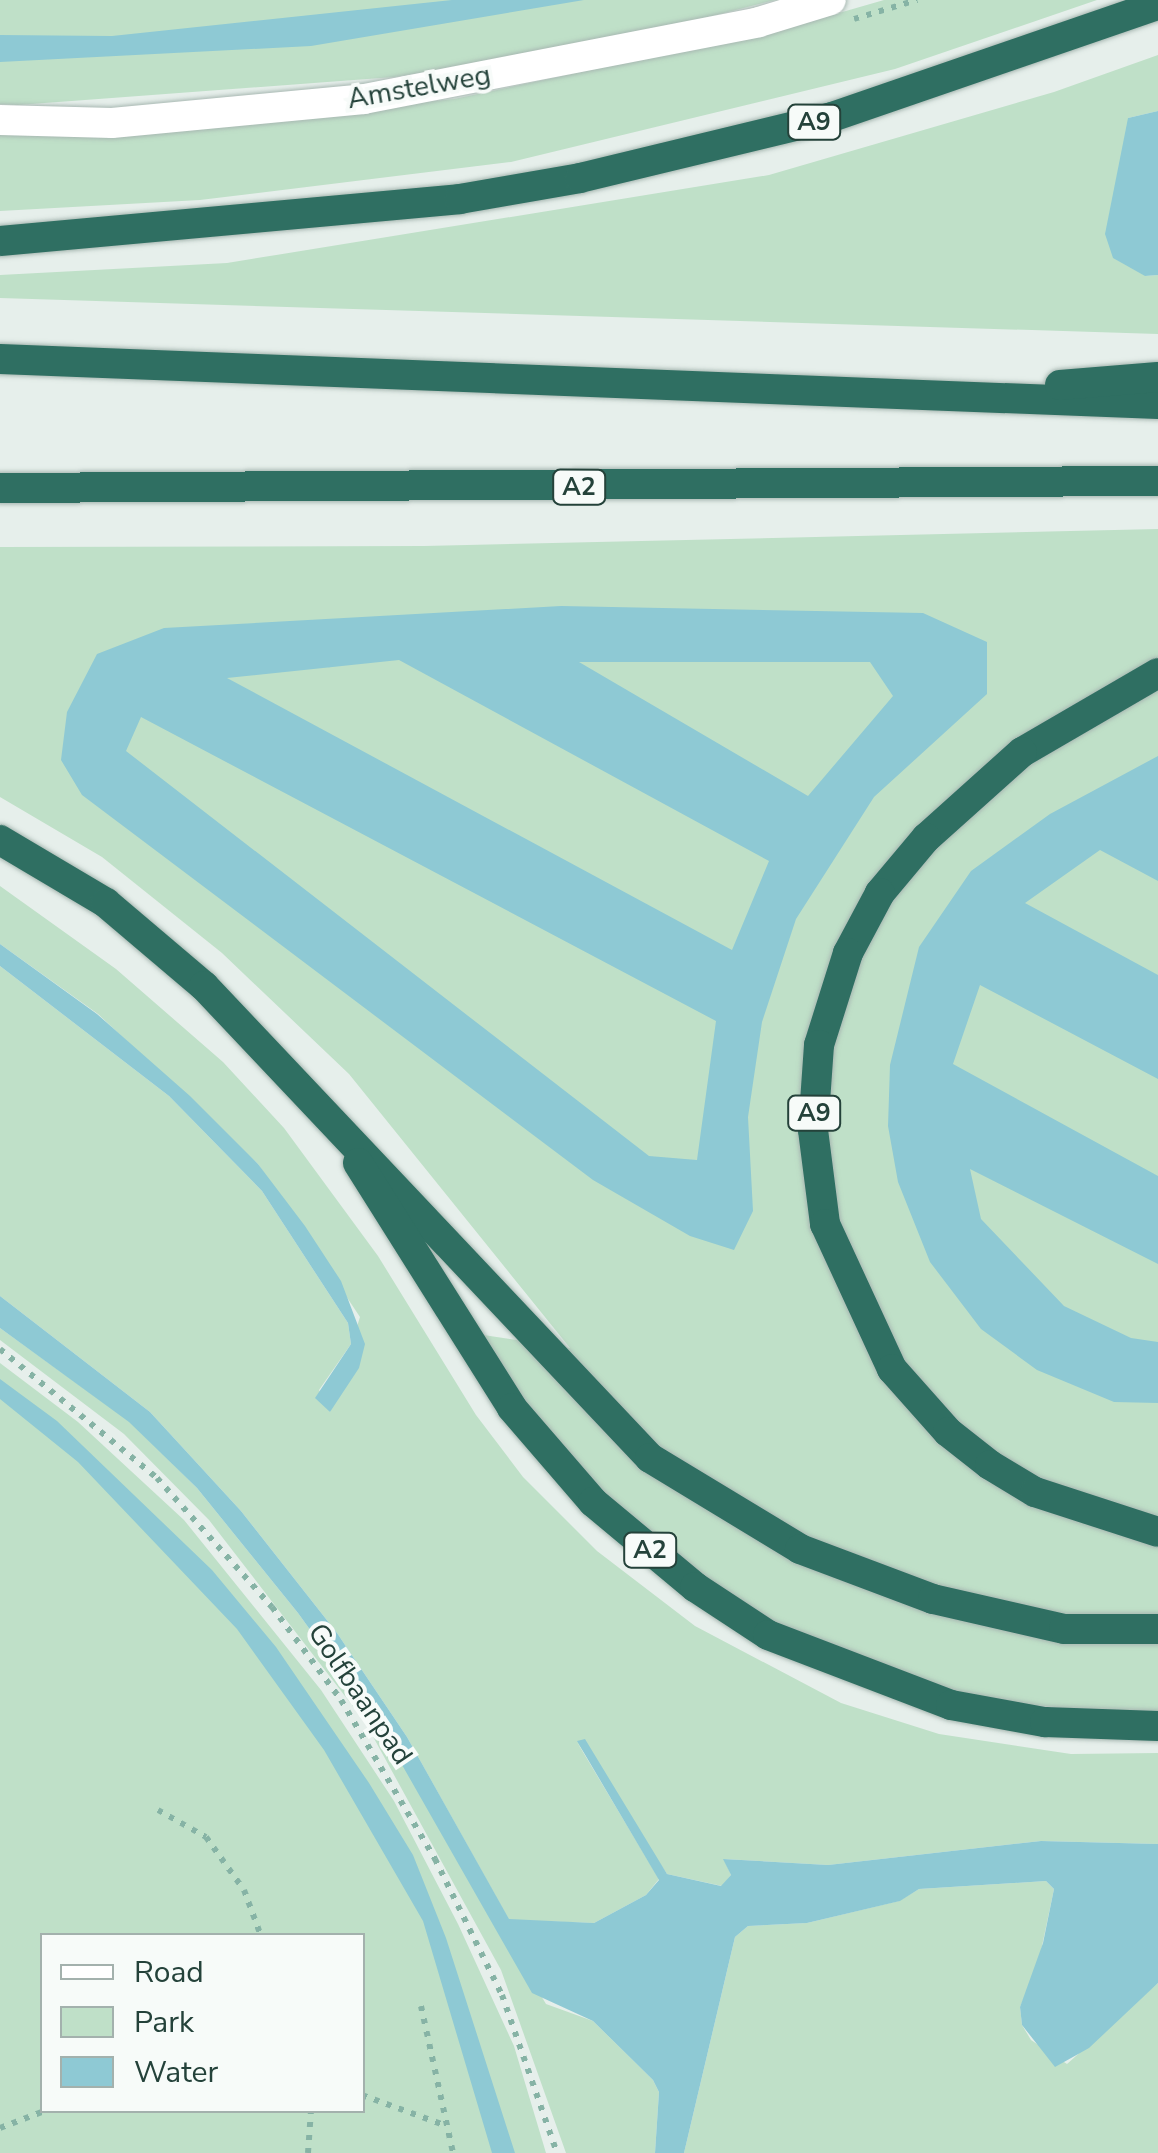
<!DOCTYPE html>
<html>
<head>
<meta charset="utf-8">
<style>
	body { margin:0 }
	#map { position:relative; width:1158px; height:2153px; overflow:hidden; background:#e6efeb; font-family:"Nunito Sans",sans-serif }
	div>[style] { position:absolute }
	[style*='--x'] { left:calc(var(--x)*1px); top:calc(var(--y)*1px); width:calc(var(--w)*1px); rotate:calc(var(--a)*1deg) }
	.green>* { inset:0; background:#bfe0c8 }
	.water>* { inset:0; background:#8ec9d4 }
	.path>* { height:6px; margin-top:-3px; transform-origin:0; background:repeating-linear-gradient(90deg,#86b3a5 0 5px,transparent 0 13px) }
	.roads { filter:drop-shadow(0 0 2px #a8b8b2) drop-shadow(0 0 2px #a8b8b2) }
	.minor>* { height:30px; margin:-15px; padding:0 15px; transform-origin:15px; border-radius:15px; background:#fff }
	.highway>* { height:30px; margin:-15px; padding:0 15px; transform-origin:15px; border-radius:15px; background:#2f6f62 }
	span { translate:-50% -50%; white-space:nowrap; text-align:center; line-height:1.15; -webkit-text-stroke:8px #f7fbf9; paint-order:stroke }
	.shield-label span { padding:2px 8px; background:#f7fbf9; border:2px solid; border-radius:8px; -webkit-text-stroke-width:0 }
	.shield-label { font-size:25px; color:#24423a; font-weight:700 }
	.street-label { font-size:28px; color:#24423a }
	.legend { position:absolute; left:40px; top:1933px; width:325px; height:180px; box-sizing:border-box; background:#f7fbf9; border:2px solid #a3b1ad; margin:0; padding:12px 18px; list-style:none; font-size:30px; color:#24423a }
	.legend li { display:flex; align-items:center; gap:20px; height:50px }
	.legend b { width:50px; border:2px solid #a3b1ad }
</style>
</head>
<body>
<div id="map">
	<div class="green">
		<i style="clip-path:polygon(0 0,775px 0,591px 47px,394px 77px,18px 105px,0 104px)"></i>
		<i style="clip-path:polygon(884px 0,1097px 0,895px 69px,511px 162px,200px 200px,0 211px,0 132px,144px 130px,454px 99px,780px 30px)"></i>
		<i style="clip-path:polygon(1158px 55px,1158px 111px,1128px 118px,1145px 276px,1158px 275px,1158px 334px,0 298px,0 275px,227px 263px,769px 175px,1054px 92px)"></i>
		<i style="clip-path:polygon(1158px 529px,1158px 1717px,963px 1698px,759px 1617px,610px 1507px,470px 1333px,570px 1348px,349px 1074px,222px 953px,102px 857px,0 797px,0 547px,424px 546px)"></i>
		<i style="clip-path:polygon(0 886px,116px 969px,223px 1062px,284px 1128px,378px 1256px,476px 1415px,523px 1477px,597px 1551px,695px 1626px,841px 1703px,939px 1734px,1071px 1754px,1158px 1753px,1158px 1844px,1041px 1841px,828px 1865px,724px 1859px,731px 1875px,722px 1886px,667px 1874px,577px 1742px,659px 1879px,646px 1895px,594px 1923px,509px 1920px,407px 1737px,337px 1633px,241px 1511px,150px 1412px,0 1296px,0 966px,169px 1096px,262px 1191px,348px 1323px,351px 1344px,319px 1390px,330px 1412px,360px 1317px,258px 1164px,98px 1014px,0 944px)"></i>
		<i style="clip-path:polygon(0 1328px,129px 1421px,197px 1488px,298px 1613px,381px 1728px,546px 2004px,593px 2021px,653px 2080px,659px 2092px,655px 2153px,566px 2153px,501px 1970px,365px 1722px,209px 1520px,124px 1434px,0 1340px)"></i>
		<i style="clip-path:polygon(evenodd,0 1363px,78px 1422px,184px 1520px,321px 1690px,394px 1801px,458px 1924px,514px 2046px,546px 2153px,0 2153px,0 1363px,42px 1936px,362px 1936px,362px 2110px,42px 2110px,42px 1936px)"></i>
		<i style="clip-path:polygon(1046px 1881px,1054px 1889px,1038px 1965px,1020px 2007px,1022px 2025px,1031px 2040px,1067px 2064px,1158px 1983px,1158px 2153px,684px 2153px,735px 1937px,748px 1926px,807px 1923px,899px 1901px,919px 1889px)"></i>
	</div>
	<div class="water">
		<i style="clip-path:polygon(452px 0,584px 0,311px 46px,0 62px,0 35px,112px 36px)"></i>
		<i style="clip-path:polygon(1158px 111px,1158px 275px,1145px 276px,1113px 258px,1105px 234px,1128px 118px)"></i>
		<i style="clip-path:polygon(evenodd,561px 606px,923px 613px,987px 642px,987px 694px,874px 797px,796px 919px,762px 1022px,748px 1117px,753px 1211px,734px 1250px,690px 1236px,593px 1180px,82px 795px,61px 760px,67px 712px,97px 654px,164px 628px,561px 606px,399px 660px,769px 861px,732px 950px,227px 678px,399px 660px,561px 606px,579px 662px,870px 662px,893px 696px,808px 796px,579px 662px,561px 606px,141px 717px,716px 1021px,697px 1160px,649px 1156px,126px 751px,141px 717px)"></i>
		<i style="clip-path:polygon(1158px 756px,1158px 881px,1100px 850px,1025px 903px,1158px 975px,1158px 1079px,980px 985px,953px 1064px,1158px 1176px,1158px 1264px,970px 1169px,981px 1219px,1064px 1306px,1131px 1338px,1158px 1342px,1158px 1403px,1114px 1402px,1037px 1370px,981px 1329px,930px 1262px,898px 1182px,888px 1126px,890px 1065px,919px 947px,971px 871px,1050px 814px)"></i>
		<i style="clip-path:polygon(0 944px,97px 1014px,190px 1096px,258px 1164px,305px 1226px,341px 1281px,365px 1344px,359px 1368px,330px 1412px,315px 1398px,351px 1344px,348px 1323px,262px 1191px,169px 1096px,0 966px)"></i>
		<i style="clip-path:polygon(0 1296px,150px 1412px,241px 1511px,337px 1633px,407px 1737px,509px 1919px,594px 1923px,646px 1895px,659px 1880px,577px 1741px,585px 1739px,667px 1874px,721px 1886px,731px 1875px,723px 1859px,828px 1865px,1041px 1841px,1158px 1844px,1158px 1983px,1089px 2048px,1055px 2067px,1022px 2025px,1020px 2007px,1043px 1943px,1054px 1889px,1046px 1881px,919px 1889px,900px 1901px,807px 1923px,748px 1926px,735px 1937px,684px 2153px,655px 2153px,659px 2092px,653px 2080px,593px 2021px,532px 1993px,381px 1728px,298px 1613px,197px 1488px,129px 1422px,0 1328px)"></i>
		<i style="clip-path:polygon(0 1379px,57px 1421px,212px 1570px,276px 1647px,369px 1783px,413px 1855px,446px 1938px,515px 2153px,492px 2153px,423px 1921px,324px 1750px,237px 1629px,78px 1462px,0 1399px)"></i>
	</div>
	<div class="path">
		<i style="--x:854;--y:19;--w:66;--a:-16.8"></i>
		<i style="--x:0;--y:1349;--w:203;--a:39.4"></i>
		<i style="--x:157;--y:1478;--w:173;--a:48.3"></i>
		<i style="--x:272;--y:1607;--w:116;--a:53.4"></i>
		<i style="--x:341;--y:1700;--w:185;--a:59.4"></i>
		<i style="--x:435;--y:1859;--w:152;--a:63.8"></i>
		<i style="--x:502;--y:1995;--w:167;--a:70.8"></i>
		<i style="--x:158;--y:1810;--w:55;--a:29.4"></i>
		<i style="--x:206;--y:1837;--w:65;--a:54.4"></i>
		<i style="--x:244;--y:1890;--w:49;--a:69.7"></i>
		<i style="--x:421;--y:2006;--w:150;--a:77.7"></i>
		<i style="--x:362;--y:2095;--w:87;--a:20.1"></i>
		<i style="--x:0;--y:2128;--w:50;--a:-21"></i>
		<i style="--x:308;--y:2153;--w:43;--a:-86"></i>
	</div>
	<div class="roads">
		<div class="minor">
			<i style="--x:0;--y:120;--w:112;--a:1.5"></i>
			<i style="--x:112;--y:123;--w:253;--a:-5.4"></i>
			<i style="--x:364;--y:99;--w:402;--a:-11"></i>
			<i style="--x:759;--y:22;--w:75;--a:-17"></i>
		</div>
		<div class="highway">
			<i style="--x:0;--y:241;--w:462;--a:-5.2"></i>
			<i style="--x:460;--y:199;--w:122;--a:-9.9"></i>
			<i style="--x:580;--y:178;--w:259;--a:-13.6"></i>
			<i style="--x:832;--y:117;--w:345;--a:-19"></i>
			<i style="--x:0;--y:359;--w:1159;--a:2.23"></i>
			<i style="--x:1060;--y:385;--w:98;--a:-4.7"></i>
			<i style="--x:0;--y:488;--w:1158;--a:-0.35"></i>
			<i style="--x:1158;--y:673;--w:157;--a:149.8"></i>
			<i style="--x:1022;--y:752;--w:129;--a:138.1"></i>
			<i style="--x:926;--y:838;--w:72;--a:129.9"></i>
			<i style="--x:880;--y:893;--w:68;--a:118.1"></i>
			<i style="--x:848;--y:953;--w:96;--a:107.5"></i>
			<i style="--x:819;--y:1045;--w:85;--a:94"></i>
			<i style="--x:813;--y:1130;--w:95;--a:82.7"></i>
			<i style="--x:825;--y:1224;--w:160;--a:65.2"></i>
			<i style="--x:892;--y:1369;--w:84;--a:48.4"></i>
			<i style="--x:948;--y:1432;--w:53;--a:38.2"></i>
			<i style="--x:990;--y:1465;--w:52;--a:31"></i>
			<i style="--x:1035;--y:1492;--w:129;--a:18"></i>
			<i style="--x:0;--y:840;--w:123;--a:30.7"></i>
			<i style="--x:106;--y:903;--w:128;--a:40.3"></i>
			<i style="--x:204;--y:986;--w:649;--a:46.62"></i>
			<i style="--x:650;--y:1458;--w:175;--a:31.2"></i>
			<i style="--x:800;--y:1549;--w:142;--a:20.6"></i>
			<i style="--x:933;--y:1599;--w:134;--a:12.9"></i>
			<i style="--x:1064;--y:1629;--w:94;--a:0"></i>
			<i style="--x:358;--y:1163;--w:289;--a:57.8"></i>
			<i style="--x:512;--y:1408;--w:124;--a:49.2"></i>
			<i style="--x:593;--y:1502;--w:133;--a:39.8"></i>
			<i style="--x:695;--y:1587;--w:87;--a:33.3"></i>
			<i style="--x:768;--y:1635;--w:196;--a:20.9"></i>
			<i style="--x:951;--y:1705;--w:96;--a:10.3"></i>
			<i style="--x:1045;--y:1722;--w:113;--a:2"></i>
		</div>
	</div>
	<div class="shield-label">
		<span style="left:814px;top:122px">A9</span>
		<span style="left:579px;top:487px">A2</span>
		<span style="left:814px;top:1113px">A9</span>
		<span style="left:650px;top:1550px">A2</span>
	</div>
	<div class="street-label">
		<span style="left:419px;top:87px;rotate:-10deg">Amstelweg</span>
		<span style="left:360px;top:1694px;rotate:56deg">Golfbaanpad</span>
	</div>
	<ul class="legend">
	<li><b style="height:12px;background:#fff"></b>Road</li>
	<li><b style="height:28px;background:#bfe0c8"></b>Park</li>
	<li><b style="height:28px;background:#8ec9d4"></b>Water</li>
	</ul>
</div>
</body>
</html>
